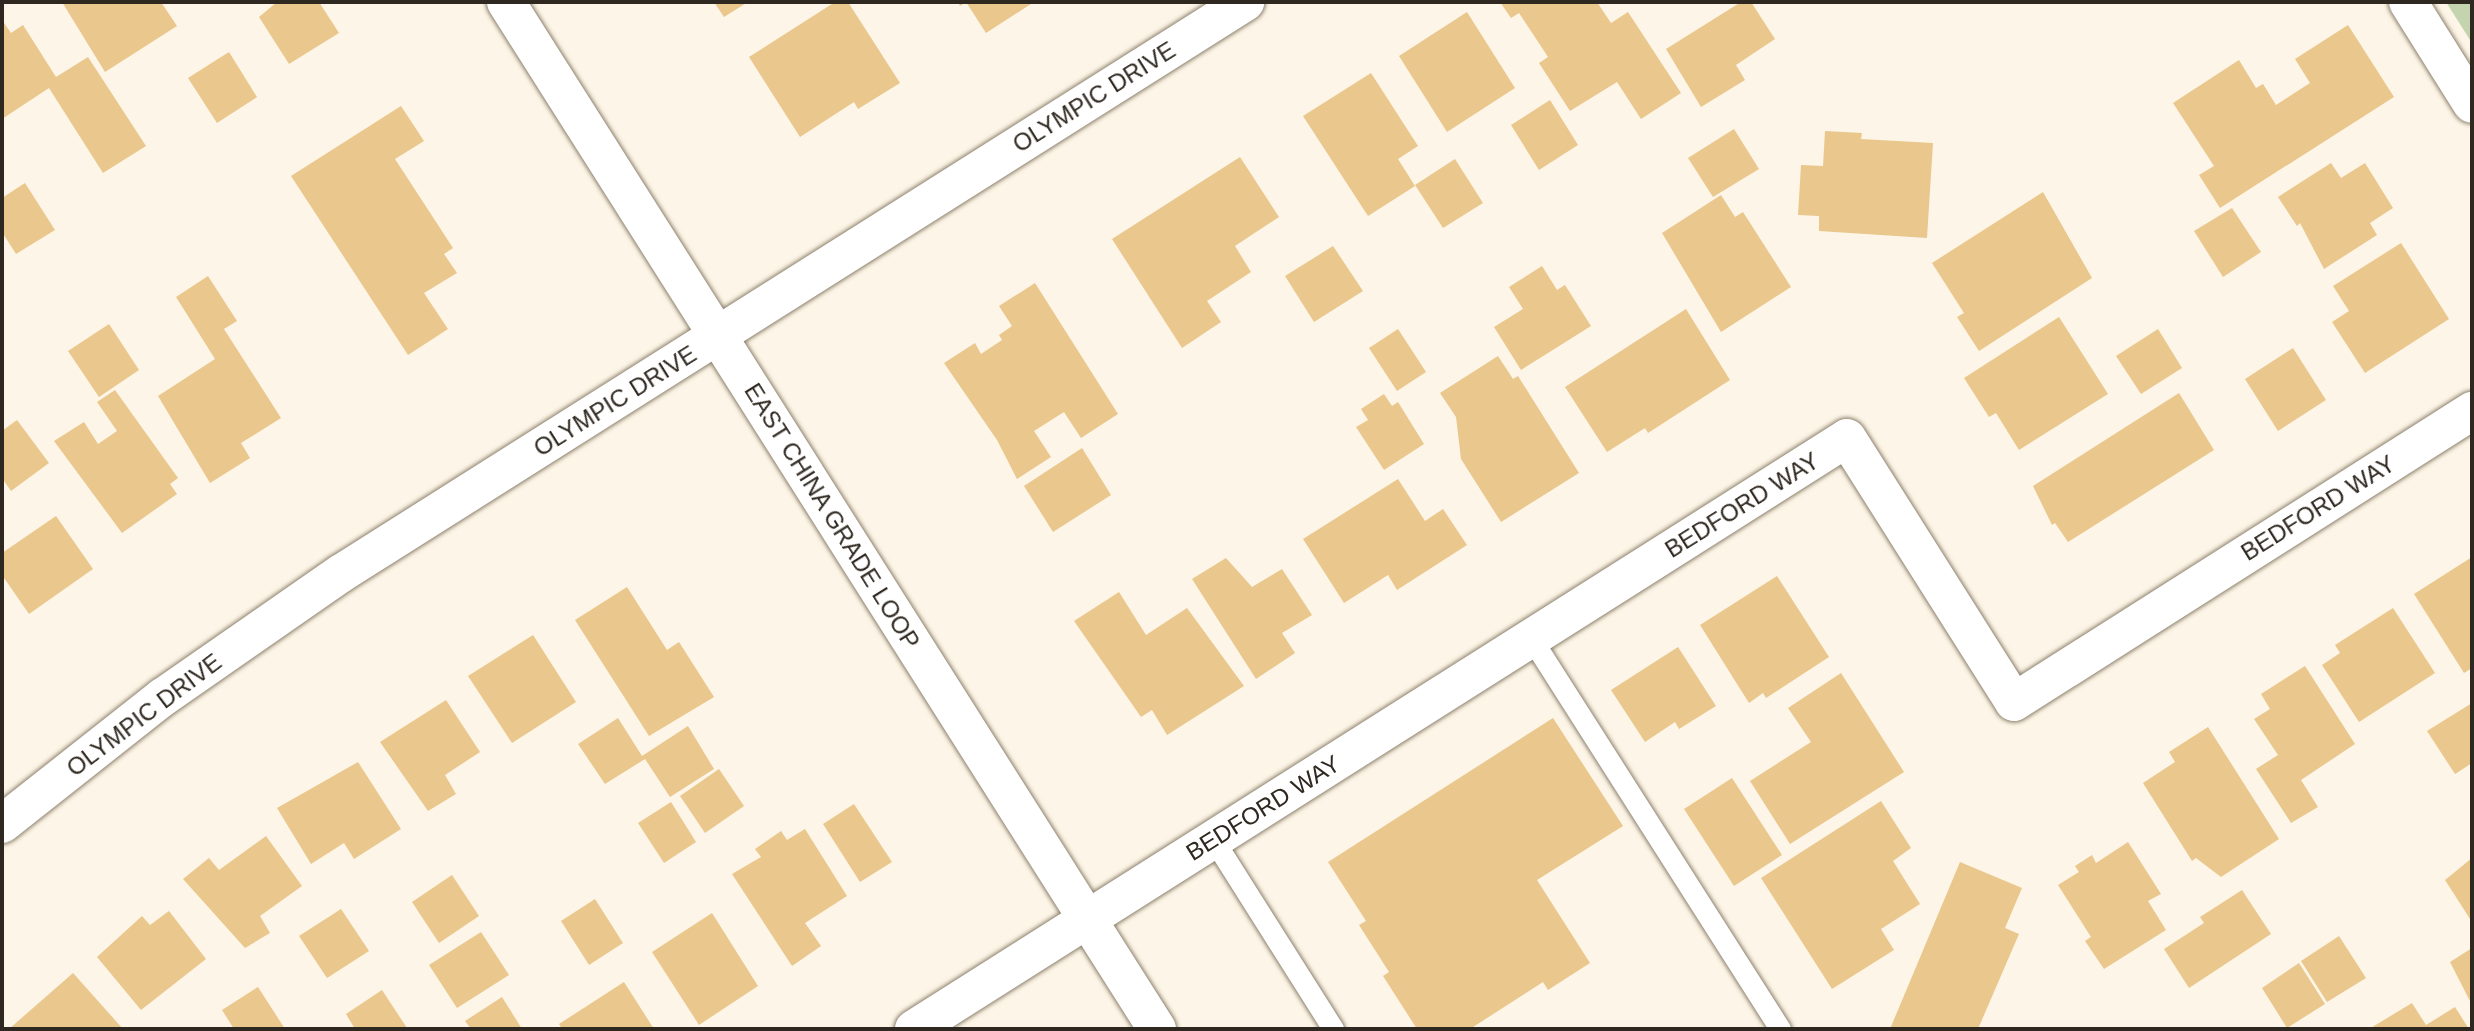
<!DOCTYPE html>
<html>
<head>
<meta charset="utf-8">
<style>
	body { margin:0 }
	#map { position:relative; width:2474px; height:1031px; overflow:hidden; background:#fdf5e7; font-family:Helvetica,sans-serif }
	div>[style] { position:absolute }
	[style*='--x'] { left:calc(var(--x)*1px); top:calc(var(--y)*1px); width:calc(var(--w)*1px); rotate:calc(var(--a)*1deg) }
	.green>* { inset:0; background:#c4d4af }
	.building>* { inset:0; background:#eac78c }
	.roads { filter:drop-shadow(0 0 2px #8d816d) drop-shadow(0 0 2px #8d816d) }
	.service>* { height:21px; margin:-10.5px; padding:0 10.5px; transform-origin:10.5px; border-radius:10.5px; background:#fff }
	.minor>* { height:38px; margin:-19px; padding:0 19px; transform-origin:19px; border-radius:19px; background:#fff }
	.tertiary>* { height:38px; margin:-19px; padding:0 19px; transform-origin:19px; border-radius:19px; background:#fff }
	.secondary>* { height:38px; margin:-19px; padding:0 19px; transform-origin:19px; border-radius:19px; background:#fff }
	span { translate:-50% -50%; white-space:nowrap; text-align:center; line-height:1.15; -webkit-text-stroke:6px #fff; paint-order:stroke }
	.street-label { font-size:24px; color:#2e2820 }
	.frame { position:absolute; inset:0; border:4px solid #2e2820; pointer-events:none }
</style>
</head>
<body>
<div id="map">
	<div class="green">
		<i style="clip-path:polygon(2446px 2px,2472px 2px,2472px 43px)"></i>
	</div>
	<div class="building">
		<i style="clip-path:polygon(62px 2px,161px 2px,177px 26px,105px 72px)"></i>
		<i style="clip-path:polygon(277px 2px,319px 2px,339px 33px,289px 64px,259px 17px)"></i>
		<i style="clip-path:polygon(714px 2px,748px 2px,724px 17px)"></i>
		<i style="clip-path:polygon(835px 2px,848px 2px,900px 83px,858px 109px,854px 102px,800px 137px,749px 57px)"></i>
		<i style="clip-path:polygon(958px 2px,1034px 2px,986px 33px,966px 2px,960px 6px)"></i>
		<i style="clip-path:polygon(1500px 2px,1597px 2px,1611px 23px,1628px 12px,1681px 93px,1641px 119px,1617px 82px,1570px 111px,1539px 63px,1548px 57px,1519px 13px,1511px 18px)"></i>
		<i style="clip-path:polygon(1741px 2px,1751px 2px,1775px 39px,1736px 65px,1745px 80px,1701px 107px,1666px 49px)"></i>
		<i style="clip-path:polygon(1467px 12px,1515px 88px,1447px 132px,1399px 56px)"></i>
		<i style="clip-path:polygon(2px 20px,11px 33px,23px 25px,56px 77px,88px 57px,146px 146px,103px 173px,49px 88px,2px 119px)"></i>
		<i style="clip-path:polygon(2348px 25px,2394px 97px,2220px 208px,2199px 175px,2214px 166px,2173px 103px,2239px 60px,2256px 88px,2263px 84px,2276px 105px,2310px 83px,2295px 59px)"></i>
		<i style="clip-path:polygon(229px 52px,257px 97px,217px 123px,188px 78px)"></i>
		<i style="clip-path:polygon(1371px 73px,1418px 146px,1398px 159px,1415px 186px,1368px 216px,1303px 116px)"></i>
		<i style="clip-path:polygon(1550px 100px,1578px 145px,1539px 170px,1511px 125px)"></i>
		<i style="clip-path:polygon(401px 106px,424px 141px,395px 159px,453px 248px,444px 254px,457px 273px,424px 293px,448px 329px,408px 355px,291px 176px)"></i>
		<i style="clip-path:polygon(1734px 129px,1759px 169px,1713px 197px,1688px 158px)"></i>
		<i style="clip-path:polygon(1825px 131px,1862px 133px,1861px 139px,1933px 143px,1927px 238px,1819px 231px,1819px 216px,1798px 215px,1801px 165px,1823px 166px)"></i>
		<i style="clip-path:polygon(1240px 157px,1279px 217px,1235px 246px,1251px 272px,1207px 301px,1221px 322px,1182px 348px,1112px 239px)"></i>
		<i style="clip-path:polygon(1455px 159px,1483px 203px,1443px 228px,1415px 185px)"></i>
		<i style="clip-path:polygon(2331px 163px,2341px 178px,2365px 163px,2393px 208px,2370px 223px,2377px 235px,2324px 269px,2300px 223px,2297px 226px,2278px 197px)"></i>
		<i style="clip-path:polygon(25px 183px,55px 230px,16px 254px,2px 232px,2px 198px)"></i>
		<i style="clip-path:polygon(2043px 192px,2092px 278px,1979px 351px,1957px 317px,1964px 313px,1932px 263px)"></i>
		<i style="clip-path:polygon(1721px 195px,1735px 217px,1743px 212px,1791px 287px,1721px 332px,1662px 233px)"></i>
		<i style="clip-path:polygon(2232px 208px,2261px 252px,2223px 277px,2194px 231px)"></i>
		<i style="clip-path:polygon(2401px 243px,2449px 319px,2365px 373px,2332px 322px,2349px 311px,2333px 286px)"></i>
		<i style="clip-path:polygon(1333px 246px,1363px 291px,1314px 322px,1285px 276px)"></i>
		<i style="clip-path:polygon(1542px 266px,1557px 290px,1565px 285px,1591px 326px,1521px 370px,1494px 327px,1523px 309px,1509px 287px)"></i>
		<i style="clip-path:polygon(208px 276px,237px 321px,224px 329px,281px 418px,241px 443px,250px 458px,210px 483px,158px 396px,215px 359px,176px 297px)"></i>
		<i style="clip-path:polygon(1035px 283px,1118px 414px,1081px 438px,1064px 412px,1034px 431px,1051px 457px,1017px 479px,997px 440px,944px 363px,975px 343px,981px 354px,1002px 340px,999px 335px,1012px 326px,999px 306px)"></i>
		<i style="clip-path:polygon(1686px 309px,1730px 380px,1648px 433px,1645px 428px,1607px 452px,1565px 387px)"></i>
		<i style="clip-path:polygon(2059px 317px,2108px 394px,2019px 450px,1996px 413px,1989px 417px,1964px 378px)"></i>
		<i style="clip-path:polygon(109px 324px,139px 370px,99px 397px,68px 351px)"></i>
		<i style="clip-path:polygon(1398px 329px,1426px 372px,1397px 391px,1369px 348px)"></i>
		<i style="clip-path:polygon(2158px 329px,2182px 368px,2141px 394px,2116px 356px)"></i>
		<i style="clip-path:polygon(2293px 348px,2326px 400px,2278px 431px,2245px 379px)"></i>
		<i style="clip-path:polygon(1498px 356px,1513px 379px,1518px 376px,1579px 473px,1501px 522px,1461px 459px,1456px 417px,1440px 393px)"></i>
		<i style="clip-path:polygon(115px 390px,178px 478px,170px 484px,177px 494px,122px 533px,54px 441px,84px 422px,98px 444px,117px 431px,97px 402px)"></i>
		<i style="clip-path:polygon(2179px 393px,2214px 450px,2068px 542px,2055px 523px,2052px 525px,2033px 486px)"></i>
		<i style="clip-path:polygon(1384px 394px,1392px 406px,1398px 402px,1424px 444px,1384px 470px,1356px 427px,1368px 420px,1361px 409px)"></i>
		<i style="clip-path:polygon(17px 420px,49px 463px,11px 491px,2px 478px,2px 431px)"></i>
		<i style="clip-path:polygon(1082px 448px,1111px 495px,1053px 532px,1024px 486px)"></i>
		<i style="clip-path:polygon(1398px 479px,1425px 521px,1443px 509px,1467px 545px,1397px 590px,1388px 575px,1344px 603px,1303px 539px)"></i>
		<i style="clip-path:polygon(56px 516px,93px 569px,29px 614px,2px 575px,2px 553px)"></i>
		<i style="clip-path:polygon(2472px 557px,2472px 668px,2464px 673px,2414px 594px)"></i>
		<i style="clip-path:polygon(1226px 558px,1252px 587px,1282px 569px,1312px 615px,1282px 633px,1295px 653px,1256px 679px,1192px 579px)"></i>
		<i style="clip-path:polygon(1777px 576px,1829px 657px,1766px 698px,1763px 693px,1749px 703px,1700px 625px)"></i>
		<i style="clip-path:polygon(627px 587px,667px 650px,679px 642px,714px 697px,649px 736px,575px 620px)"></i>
		<i style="clip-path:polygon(1119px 592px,1146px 635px,1187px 608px,1244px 686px,1167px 735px,1152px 710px,1141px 717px,1074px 621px)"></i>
		<i style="clip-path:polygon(2393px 608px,2435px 673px,2359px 722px,2322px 665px,2340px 653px,2335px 645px)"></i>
		<i style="clip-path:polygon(533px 635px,576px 702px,512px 743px,468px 676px)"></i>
		<i style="clip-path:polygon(1678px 647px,1716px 706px,1679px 729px,1675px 722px,1645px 742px,1611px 690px)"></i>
		<i style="clip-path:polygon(2305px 666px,2355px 744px,2301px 780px,2318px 807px,2291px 823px,2256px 769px,2278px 755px,2254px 719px,2270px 709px,2261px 694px)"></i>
		<i style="clip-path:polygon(1841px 673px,1904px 772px,1790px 844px,1750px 781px,1811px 742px,1788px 708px)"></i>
		<i style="clip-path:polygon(446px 700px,480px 752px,445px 775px,456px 794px,428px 811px,380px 742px)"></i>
		<i style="clip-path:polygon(2472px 703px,2472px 763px,2455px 774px,2427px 731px)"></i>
		<i style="clip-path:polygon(618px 718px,642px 756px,688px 726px,714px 769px,670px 797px,645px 759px,605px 784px,578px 744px)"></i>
		<i style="clip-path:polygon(1553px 718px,1623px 826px,1537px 880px,1590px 963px,1548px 990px,1543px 982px,1470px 1029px,1417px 1029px,1383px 976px,1389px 972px,1359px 925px,1366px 921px,1328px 862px)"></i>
		<i style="clip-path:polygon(2208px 727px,2279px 839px,2221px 877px,2196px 858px,2192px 861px,2143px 783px,2175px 762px,2169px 752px)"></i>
		<i style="clip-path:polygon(358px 762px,401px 829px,354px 859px,344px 843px,311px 864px,277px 808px)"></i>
		<i style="clip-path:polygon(719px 769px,744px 806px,705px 833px,680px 796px)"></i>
		<i style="clip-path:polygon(1732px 778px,1782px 855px,1734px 886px,1684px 809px)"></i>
		<i style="clip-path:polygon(1881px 801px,1911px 848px,1893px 861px,1920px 904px,1881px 929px,1894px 950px,1832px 989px,1761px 878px)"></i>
		<i style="clip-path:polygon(671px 802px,696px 842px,664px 863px,638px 823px)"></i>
		<i style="clip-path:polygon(854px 804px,892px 862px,860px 882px,823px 824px)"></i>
		<i style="clip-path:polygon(805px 829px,847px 896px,805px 923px,821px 946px,792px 966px,732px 874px,761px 857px,755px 849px,781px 831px,787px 840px)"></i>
		<i style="clip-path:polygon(266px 836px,302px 886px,260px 916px,270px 933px,245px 948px,183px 879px,209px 858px,219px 870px)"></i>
		<i style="clip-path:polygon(2128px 842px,2161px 894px,2148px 901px,2166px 930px,2104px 969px,2085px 941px,2091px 937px,2058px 885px,2079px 872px,2075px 866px,2092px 855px,2096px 863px)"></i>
		<i style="clip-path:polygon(2472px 858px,2472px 922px,2445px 880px)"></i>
		<i style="clip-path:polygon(1960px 862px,2022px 888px,2005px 928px,2019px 934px,1978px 1029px,1890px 1029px)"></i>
		<i style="clip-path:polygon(452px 875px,479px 916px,439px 943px,412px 902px)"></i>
		<i style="clip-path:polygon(2242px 890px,2271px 934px,2189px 988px,2164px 949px,2204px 923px,2200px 917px)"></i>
		<i style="clip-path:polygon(595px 899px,623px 943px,589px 965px,561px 921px)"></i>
		<i style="clip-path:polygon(341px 909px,369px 951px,327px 978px,299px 936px)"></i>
		<i style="clip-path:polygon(169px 911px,206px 959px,141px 1010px,97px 957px,142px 916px,150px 925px)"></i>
		<i style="clip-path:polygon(712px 913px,758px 986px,699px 1025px,652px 952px)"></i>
		<i style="clip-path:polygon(481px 932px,509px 975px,457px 1008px,429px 965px)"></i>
		<i style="clip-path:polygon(2339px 936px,2366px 978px,2327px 1002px,2301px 961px)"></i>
		<i style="clip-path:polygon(2472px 948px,2472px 1005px,2450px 962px)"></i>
		<i style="clip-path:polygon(2299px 963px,2325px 1004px,2287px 1028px,2262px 988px)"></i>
		<i style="clip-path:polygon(73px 973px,123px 1029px,9px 1029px)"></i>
		<i style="clip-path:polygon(624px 982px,654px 1029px,562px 1029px,559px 1024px)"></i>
		<i style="clip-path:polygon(258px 987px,285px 1029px,234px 1029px,222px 1010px)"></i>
		<i style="clip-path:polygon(382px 990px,407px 1028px,355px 1029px,346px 1014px)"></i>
		<i style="clip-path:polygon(502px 997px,522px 1029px,471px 1029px,465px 1021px)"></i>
		<i style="clip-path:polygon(2412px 1003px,2426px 1025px,2455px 1007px,2469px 1029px,2369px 1029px)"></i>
	</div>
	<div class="roads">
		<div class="service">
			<i style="--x:1531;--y:638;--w:464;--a:57.5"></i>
			<i style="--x:1213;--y:839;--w:225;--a:57.7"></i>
		</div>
		<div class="minor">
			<i style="--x:2408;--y:2;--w:120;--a:57.9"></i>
			<i style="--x:914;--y:1029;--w:1104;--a:-32.35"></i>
			<i style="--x:1847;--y:438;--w:312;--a:57.7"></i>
			<i style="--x:2014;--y:702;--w:543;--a:-32.43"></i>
		</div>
		<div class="tertiary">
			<i style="--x:2;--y:824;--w:205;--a:-38.3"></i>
			<i style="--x:163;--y:697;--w:216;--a:-34.8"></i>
			<i style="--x:340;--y:574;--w:1071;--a:-32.29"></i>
		</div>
		<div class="secondary">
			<i style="--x:506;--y:2;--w:1216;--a:57.63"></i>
		</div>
	</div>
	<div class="street-label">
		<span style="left:1094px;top:97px;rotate:-32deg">OLYMPIC DRIVE</span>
		<span style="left:615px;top:401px;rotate:-32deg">OLYMPIC DRIVE</span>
		<span style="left:1742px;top:505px;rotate:-32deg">BEDFORD WAY</span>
		<span style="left:2318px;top:508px;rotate:-32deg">BEDFORD WAY</span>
		<span style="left:832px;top:516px;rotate:58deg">EAST CHINA GRADE LOOP</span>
		<span style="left:144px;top:715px;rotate:-37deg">OLYMPIC DRIVE</span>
		<span style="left:1263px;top:808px;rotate:-32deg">BEDFORD WAY</span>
	</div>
	<div class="frame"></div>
</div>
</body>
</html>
